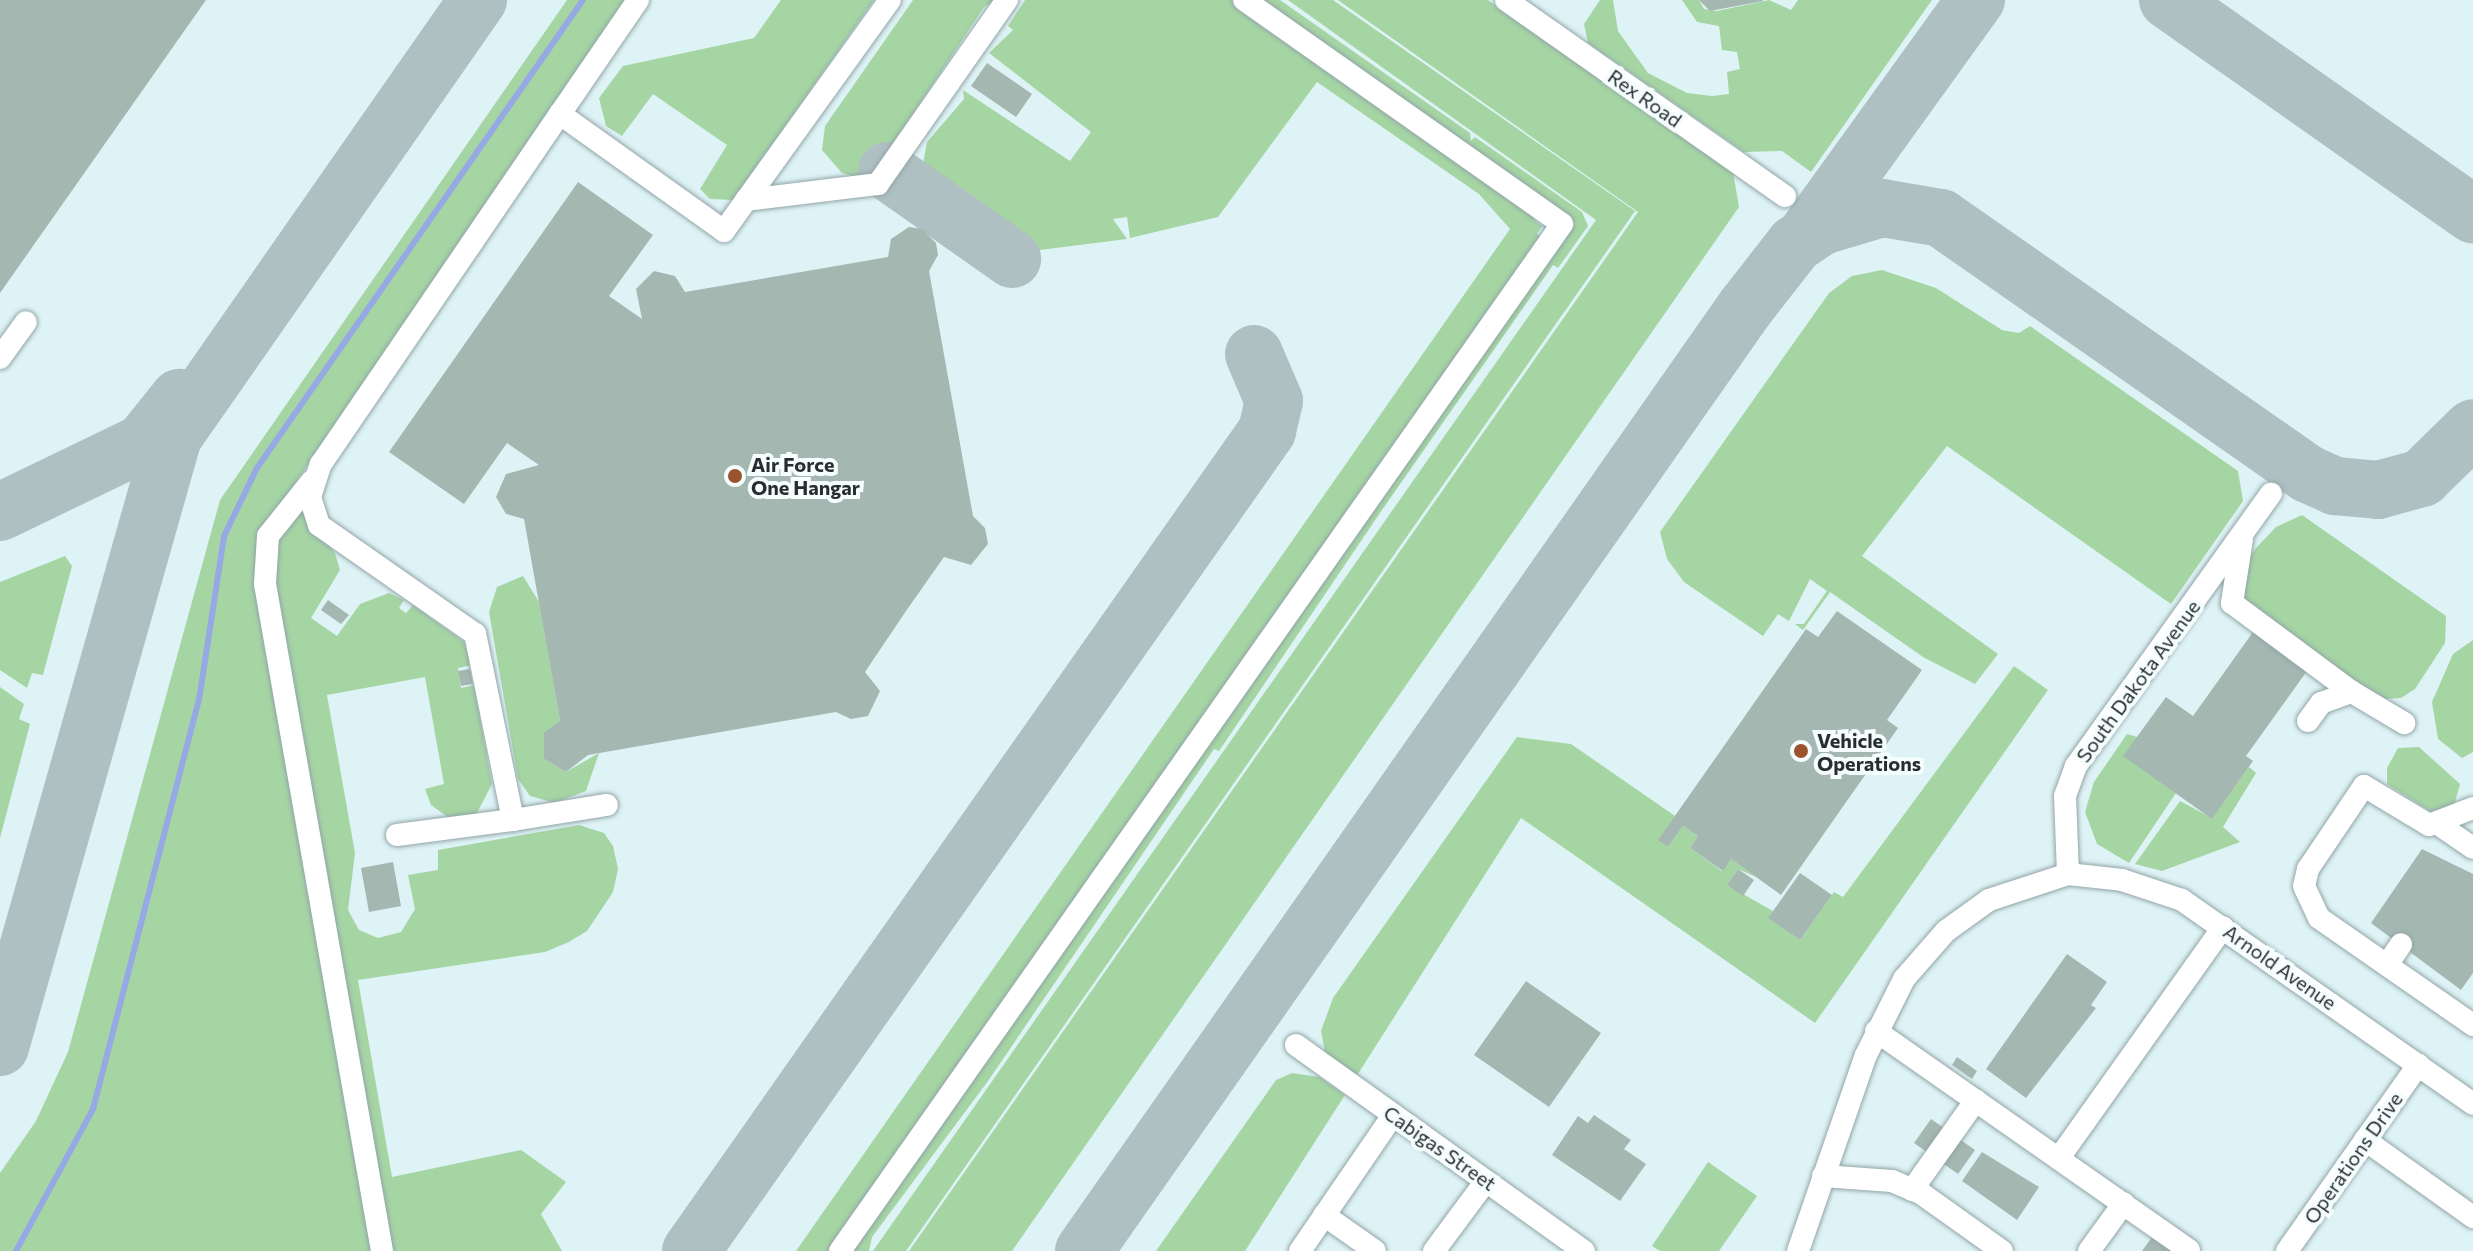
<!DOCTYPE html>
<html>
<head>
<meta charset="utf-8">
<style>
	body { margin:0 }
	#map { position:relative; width:2473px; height:1251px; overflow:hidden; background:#def3f6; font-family:Commissioner,sans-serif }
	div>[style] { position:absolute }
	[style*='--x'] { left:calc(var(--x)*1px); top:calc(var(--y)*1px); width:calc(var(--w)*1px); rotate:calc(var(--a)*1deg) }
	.green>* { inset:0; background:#a6d5a4 }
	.stream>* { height:6px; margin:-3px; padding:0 3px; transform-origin:3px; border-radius:3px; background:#97a9e4 }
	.taxiway>* { height:58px; margin:-29px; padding:0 29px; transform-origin:29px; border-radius:29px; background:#afc0c3 }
	.building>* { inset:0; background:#a5b7b1 }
	.roads { filter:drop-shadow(0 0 2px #92a5a8) drop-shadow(0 0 2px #92a5a8) }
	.minor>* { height:22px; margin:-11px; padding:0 11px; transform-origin:11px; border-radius:11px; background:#fff }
	.dots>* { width:22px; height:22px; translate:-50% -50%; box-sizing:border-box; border:4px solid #f5fdfe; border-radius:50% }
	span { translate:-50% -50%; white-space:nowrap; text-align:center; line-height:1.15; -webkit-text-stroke:8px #f5fdfe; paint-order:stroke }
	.street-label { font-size:20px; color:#272e2f }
	.poi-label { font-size:20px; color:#272e2f; font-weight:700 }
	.left { translate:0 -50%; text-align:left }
</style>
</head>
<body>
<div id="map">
	<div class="green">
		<i style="clip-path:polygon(567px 0,634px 0,268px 522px,256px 558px,376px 1251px,0 1251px,0 1173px,36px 1121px,68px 1052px,220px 500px)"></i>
		<i style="clip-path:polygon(781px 0,874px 0,733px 200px,710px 199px,700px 189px,727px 145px,653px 94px,622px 136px,606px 126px,599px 98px,623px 66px,754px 38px)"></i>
		<i style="clip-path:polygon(913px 0,996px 0,984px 7px,878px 167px,856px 177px,842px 173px,822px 150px,825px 126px)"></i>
		<i style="clip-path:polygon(1025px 0,1233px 0,1538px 214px,1534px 220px,1542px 226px,1537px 234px,1544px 239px,834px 1251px,796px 1251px,1510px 229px,1479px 194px,1317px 82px,1218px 217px,1130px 238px,1127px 217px,1113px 219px,1127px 239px,1032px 251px,937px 187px,923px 164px,927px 142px,964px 99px,963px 90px,1070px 161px,1091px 132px,989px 53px,1013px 30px,1008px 26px)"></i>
		<i style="clip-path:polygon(1259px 0,1280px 0,1470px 133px,1471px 141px,1475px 137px,1582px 212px,1588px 226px,1558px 268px,1553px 265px,1382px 510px,1219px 751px,1214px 749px,988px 1081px,872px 1237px,869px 1251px,853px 1251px,1575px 223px)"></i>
		<i style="clip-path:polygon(1288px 0,1333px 0,1635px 211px,906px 1251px,873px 1251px,1596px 220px)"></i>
		<i style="clip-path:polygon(1338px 0,1488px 0,1733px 172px,1739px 207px,1012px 1251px,909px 1251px,1638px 212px)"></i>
		<i style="clip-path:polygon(1600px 0,1613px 0,1618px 31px,1648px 73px,1687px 93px,1712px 96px,1729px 94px,1727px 72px,1740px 69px,1737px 52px,1722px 50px,1719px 26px,1697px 22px,1682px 0,1699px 0,1704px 9px,1717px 11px,1769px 0,1791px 10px,1798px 0,1932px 0,1811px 172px,1782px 151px,1744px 152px,1588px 43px,1584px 24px)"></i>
		<i style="clip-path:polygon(1882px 270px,1936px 288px,2002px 330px,2019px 333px,2030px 326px,2238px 471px,2243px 501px,2171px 604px,1947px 446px,1862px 556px,1998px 654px,1975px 684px,1923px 657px,1830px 592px,1803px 630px,1795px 624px,1804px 624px,1827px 591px,1810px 579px,1789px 621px,1778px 614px,1763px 636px,1684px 582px,1667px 559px,1660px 532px,1829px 293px,1852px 276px)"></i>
		<i style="clip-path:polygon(300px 510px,335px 553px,340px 570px,311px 618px,337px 636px,360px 604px,389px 593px,404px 600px,399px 608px,406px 613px,413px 605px,464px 642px,472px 665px,458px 668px,461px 688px,474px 685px,492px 784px,476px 815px,449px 818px,431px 805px,425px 789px,444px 784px,425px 677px,327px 695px,355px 853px,348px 910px,359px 930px,378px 938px,401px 932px,415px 909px,408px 875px,438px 870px,438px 850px,579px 825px,604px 833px,613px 846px,618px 869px,613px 892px,587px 931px,569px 942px,545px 952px,358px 980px,392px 1177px,521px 1150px,566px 1182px,541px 1214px,562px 1251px,391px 1251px,272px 574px,278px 536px)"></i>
		<i style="clip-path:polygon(2302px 515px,2446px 616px,2445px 643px,2415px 689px,2401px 698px,2385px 699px,2349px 677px,2245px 599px,2244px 565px,2256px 548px,2276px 527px)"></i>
		<i style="clip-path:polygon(65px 556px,72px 566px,43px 675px,32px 673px,27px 688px,0 670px,0 582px)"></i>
		<i style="clip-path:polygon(523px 576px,539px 602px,560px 721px,544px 732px,544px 759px,566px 772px,599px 753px,586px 791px,555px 803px,530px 796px,518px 779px,489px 612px,497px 587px)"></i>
		<i style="clip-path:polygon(2473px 640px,2473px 752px,2462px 758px,2438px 739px,2432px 702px,2453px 654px)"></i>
		<i style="clip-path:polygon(2014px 666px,2048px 690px,1815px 1023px,1521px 818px,1356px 1077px,1325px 1052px,1321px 1031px,1333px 998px,1517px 737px,1571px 744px,1675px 816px,1659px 840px,1668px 847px,1683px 826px,1698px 836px,1690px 848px,1722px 871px,1731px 859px,1756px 877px,1738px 869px,1727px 885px,1773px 911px,1769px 918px,1800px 940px,1834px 892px,1843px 897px)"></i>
		<i style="clip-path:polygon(0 687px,24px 704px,19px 719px,30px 724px,0 838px)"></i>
		<i style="clip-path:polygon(2127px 734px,2137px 737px,2176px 793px,2129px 863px,2097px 844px,2085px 812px,2094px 782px)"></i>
		<i style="clip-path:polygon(2419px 747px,2460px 784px,2454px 806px,2433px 813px,2387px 784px,2387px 768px,2398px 748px)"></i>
		<i style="clip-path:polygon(2249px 767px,2256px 773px,2223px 827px,2240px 842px,2162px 871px,2135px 864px,2180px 801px,2212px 818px)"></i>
		<i style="clip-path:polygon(1292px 1073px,1319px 1077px,1345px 1095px,1245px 1251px,1156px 1251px,1276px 1080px)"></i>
		<i style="clip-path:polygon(1708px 1162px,1757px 1196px,1719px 1251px,1660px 1251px,1652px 1246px)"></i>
	</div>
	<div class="stream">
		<i style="--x:16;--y:1251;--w:162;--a:-61.5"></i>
		<i style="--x:93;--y:1109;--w:423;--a:-75.5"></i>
		<i style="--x:199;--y:700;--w:166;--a:-81.3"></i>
		<i style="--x:224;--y:536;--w:76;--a:-64.1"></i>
		<i style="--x:257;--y:468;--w:570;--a:-55.14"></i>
	</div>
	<div class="taxiway">
		<i style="--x:2168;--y:0;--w:373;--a:35.1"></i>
		<i style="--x:887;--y:171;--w:153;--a:35.1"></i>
		<i style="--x:1807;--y:234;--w:289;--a:-54.2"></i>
		<i style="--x:0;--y:512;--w:159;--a:-25.8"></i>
		<i style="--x:143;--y:443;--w:58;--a:-51.3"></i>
		<i style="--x:0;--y:1047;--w:634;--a:-74.17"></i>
		<i style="--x:173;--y:437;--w:533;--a:-55.09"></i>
		<i style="--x:691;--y:1251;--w:1002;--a:-54.91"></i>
		<i style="--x:1267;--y:431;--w:31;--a:-77"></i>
		<i style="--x:1274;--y:401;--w:51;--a:-113.1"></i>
		<i style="--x:1084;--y:1251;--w:1152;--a:-54.97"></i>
		<i style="--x:1745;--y:308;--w:81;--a:-52"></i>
		<i style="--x:1795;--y:244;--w:32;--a:-34"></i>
		<i style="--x:1822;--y:226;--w:63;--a:-16.7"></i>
		<i style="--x:1882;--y:208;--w:60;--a:9.6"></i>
		<i style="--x:1941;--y:218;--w:447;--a:34.9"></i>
		<i style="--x:2308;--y:474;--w:30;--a:24"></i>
		<i style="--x:2335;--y:486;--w:43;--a:5.3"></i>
		<i style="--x:2378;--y:490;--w:46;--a:-15.3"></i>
		<i style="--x:2422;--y:478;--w:71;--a:-44.4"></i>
	</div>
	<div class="building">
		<i style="clip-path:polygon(0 0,206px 0,0 293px)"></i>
		<i style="clip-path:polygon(1699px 0,1763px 0,1763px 1px,1710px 11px)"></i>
		<i style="clip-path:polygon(987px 63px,1032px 94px,1016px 117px,971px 86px)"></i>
		<i style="clip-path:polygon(578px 182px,653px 235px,609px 296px,642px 319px,636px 289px,654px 271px,675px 276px,685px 292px,888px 257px,891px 239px,909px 227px,922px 229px,936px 243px,938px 255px,929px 271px,973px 516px,985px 528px,988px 544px,971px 565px,944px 557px,906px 611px,865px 672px,880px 691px,868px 716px,851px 719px,836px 712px,588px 755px,566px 772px,544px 759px,544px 732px,560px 721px,524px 519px,506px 514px,496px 497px,506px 474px,539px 465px,507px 443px,464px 504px,389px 452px)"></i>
		<i style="clip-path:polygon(328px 600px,349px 615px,341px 624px,321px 610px)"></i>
		<i style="clip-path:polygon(1837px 611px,1922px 670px,1887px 720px,1898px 728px,1781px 895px,1731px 859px,1723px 871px,1690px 848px,1698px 836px,1683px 826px,1668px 847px,1658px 840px,1806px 629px,1818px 637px)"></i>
		<i style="clip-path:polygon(2253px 632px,2307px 671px,2246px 756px,2253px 761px,2212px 819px,2123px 756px,2166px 697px,2193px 716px)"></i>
		<i style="clip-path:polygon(470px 669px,473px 684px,461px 686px,458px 671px)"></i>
		<i style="clip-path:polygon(2422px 849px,2473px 874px,2473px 973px,2461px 990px,2371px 923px)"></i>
		<i style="clip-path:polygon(393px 862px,401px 906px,369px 912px,361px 868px)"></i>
		<i style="clip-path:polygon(1738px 869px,1754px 880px,1743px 896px,1727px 885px)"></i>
		<i style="clip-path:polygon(1800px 873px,1832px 895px,1800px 940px,1768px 918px)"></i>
		<i style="clip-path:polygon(2067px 954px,2107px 982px,2091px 1005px,2096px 1008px,2026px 1098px,1986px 1069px)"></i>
		<i style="clip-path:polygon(1526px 981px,1601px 1033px,1549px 1107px,1474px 1055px)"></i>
		<i style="clip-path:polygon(1957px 1057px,1977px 1071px,1972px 1079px,1952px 1065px)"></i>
		<i style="clip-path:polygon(1594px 1115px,1631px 1140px,1624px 1149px,1646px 1164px,1620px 1201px,1552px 1155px,1578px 1116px,1588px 1123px)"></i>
		<i style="clip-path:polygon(1931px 1119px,1975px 1150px,1958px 1174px,1914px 1143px)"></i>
		<i style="clip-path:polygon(1982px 1152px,2039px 1187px,2017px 1220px,1962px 1181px)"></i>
		<i style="clip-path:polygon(2152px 1237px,2173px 1251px,2142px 1251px)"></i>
	</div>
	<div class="roads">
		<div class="minor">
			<i style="--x:1506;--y:0;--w:341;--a:35.1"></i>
			<i style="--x:560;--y:114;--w:138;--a:-55.6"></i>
			<i style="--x:746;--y:200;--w:133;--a:-6.9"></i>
			<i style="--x:878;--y:184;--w:225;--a:-55"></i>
			<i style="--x:0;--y:358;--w:44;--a:-54.2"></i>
			<i style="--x:312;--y:481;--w:70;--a:128.7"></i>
			<i style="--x:268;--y:536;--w:48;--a:93.6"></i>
			<i style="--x:265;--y:584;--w:677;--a:80.05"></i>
			<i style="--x:2242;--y:539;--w:65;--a:98.9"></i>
			<i style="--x:2232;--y:603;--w:149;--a:36.6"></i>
			<i style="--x:2308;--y:721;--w:22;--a:-54"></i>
			<i style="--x:2321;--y:703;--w:33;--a:-20"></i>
			<i style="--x:2352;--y:692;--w:61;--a:30.8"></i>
			<i style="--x:2473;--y:808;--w:47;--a:158.9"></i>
			<i style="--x:2429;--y:825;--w:76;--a:-149"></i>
			<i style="--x:2364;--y:786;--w:100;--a:124"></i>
			<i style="--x:2308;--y:869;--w:17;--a:103"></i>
			<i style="--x:2304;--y:886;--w:35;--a:65"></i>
			<i style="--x:2319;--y:918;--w:188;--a:34.8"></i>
			<i style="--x:513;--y:820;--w:95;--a:-9.1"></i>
			<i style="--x:2438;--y:824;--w:42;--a:34.4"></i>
			<i style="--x:397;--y:835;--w:117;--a:-7.4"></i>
			<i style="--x:513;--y:820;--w:190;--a:-101.5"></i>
			<i style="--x:475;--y:634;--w:190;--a:-145.1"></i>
			<i style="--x:319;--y:525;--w:29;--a:-108"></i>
			<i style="--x:310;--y:497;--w:35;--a:-72"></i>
			<i style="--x:321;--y:464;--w:424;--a:-55.7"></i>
			<i style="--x:560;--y:114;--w:201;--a:35.5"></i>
			<i style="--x:724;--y:231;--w:284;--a:-54.3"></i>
			<i style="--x:2068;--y:874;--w:78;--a:-92.2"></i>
			<i style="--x:2065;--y:796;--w:32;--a:-70"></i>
			<i style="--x:2076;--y:766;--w:335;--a:-54.4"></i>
			<i style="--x:2387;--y:965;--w:25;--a:-56"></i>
			<i style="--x:1876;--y:1031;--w:382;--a:35"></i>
			<i style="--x:1296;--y:1045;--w:354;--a:35.6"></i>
			<i style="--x:2365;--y:1140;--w:133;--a:35.5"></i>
			<i style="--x:2059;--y:1158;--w:283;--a:-54.6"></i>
			<i style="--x:1823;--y:1176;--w:69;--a:4.1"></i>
			<i style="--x:1892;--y:1181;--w:33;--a:23"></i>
			<i style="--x:1922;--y:1194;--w:98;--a:35.5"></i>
			<i style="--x:1912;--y:1190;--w:110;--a:-54.6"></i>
			<i style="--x:1324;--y:1215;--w:62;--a:35.2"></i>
			<i style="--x:840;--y:1251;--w:1255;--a:-54.89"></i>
			<i style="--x:1562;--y:224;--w:389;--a:-144.8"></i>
			<i style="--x:1300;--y:1251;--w:165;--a:-55.6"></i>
			<i style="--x:1434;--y:1251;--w:87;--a:-53.4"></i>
			<i style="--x:1798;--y:1251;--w:207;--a:-70.9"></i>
			<i style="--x:1866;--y:1055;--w:85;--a:-63.4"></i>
			<i style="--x:1904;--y:979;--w:64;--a:-48.8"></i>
			<i style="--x:1946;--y:931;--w:53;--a:-35.8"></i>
			<i style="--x:1989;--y:900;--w:83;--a:-18.2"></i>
			<i style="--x:2068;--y:874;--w:54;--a:6.3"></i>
			<i style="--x:2122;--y:880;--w:63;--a:18.4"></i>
			<i style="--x:2182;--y:900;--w:355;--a:35"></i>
			<i style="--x:2089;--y:1251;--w:59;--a:-53.9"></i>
			<i style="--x:2287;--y:1251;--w:228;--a:-54.8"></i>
		</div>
	</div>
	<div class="dots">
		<i style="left:735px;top:476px;background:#9a532c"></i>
		<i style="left:1801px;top:751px;background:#9a532c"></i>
	</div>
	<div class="street-label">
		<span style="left:1645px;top:98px;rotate:35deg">Rex Road</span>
		<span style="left:2138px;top:681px;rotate:-54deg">South Dakota Avenue</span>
		<span style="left:2280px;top:967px;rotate:35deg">Arnold Avenue</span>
		<span style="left:1440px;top:1148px;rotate:35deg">Cabigas Street</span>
		<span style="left:2353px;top:1158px;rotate:-55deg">Operations Drive</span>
	</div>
	<div class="poi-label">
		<span class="left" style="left:751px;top:476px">Air Force<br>One Hangar</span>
		<span class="left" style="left:1817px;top:752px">Vehicle<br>Operations</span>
	</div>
</div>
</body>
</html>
